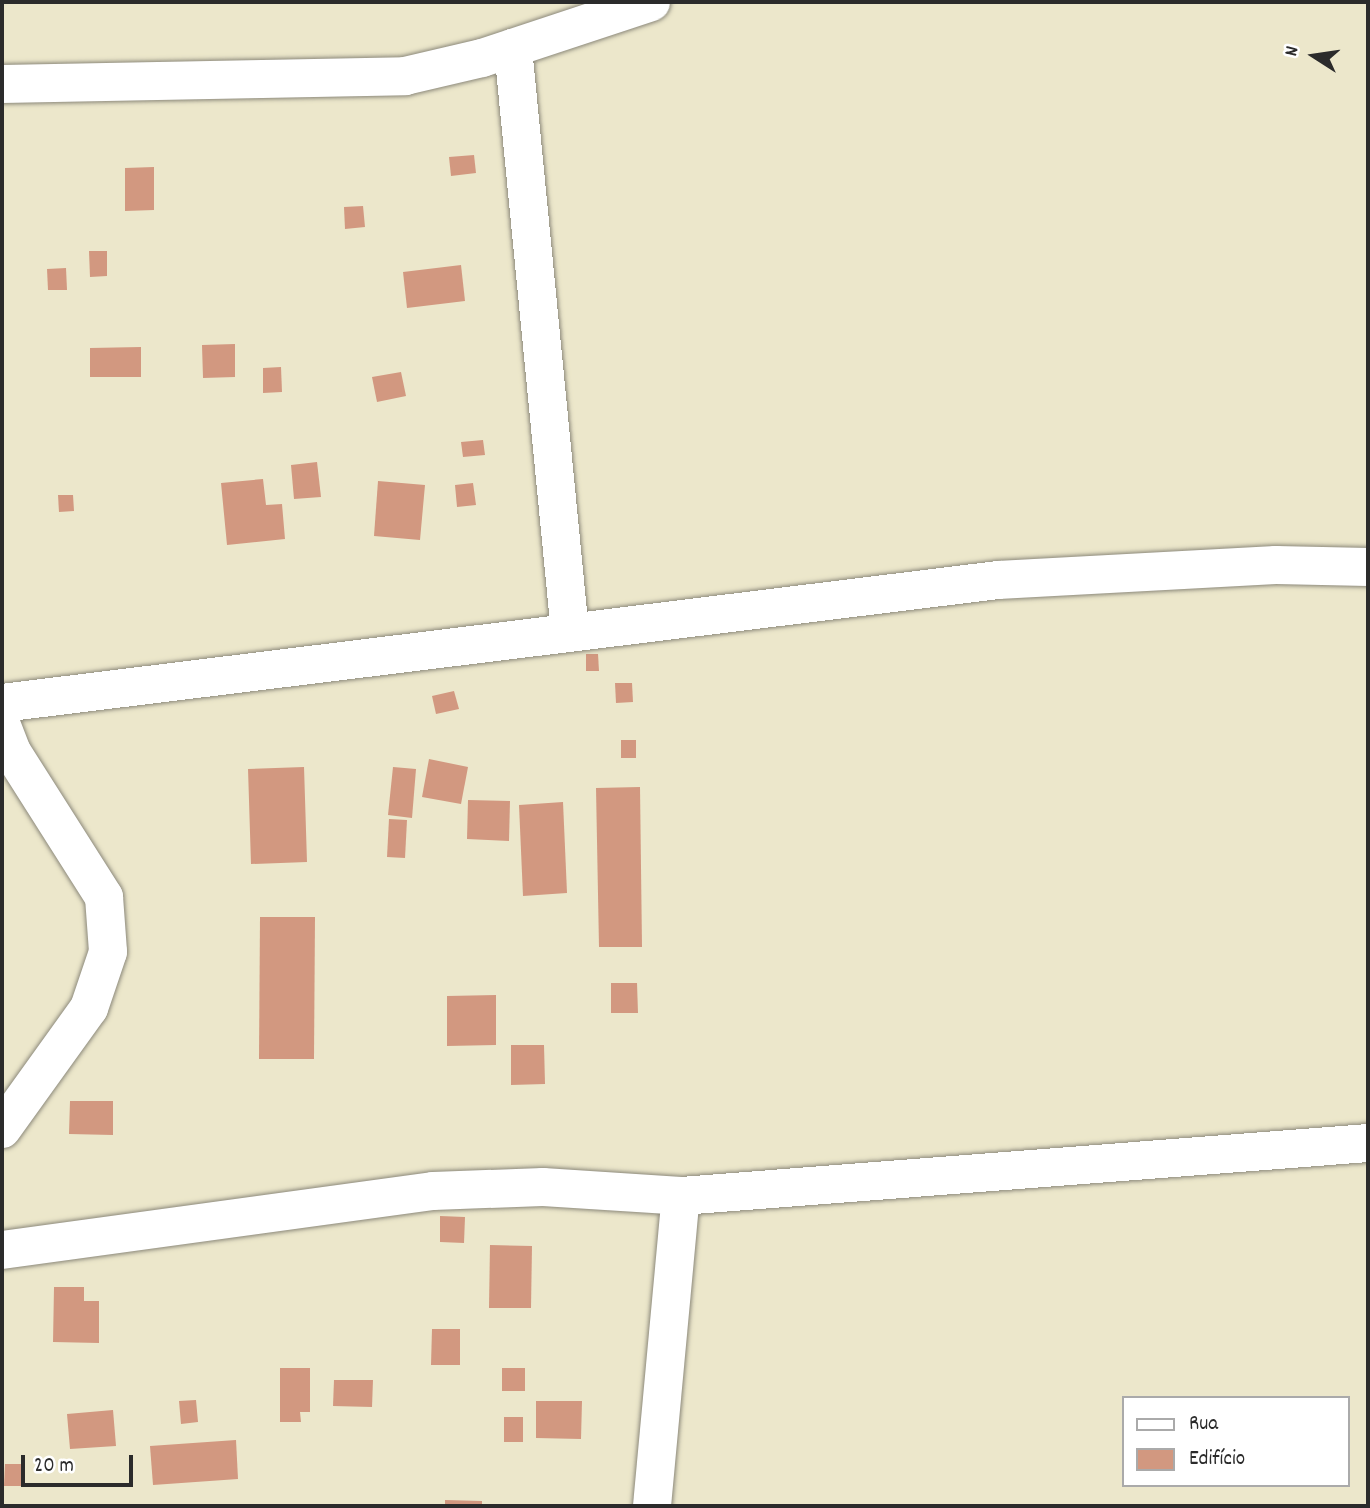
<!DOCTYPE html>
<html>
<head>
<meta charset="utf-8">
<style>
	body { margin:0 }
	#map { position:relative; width:1370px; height:1508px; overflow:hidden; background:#ece7cb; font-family:Dekko,sans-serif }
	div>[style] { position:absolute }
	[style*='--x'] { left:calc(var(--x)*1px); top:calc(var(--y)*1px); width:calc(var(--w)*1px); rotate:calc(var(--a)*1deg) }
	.building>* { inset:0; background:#d29880 }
	.roads { filter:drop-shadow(0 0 2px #8c897b) drop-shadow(0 0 2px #8c897b) }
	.minor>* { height:38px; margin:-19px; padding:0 19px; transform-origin:19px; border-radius:19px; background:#fff }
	span { translate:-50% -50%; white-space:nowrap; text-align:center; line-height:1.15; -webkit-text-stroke:6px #fff; paint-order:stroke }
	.frame { position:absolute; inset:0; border:4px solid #2b2b2b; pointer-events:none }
	.legend { position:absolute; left:1122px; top:1396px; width:228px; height:91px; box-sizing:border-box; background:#fff; border:2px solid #aaa; margin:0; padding:9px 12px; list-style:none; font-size:21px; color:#2b2b2b }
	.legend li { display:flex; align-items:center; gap:14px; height:35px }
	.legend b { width:35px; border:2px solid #aaa }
	.north { position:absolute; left:1279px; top:21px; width:70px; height:70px; -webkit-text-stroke:5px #fff; paint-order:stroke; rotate:282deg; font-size:19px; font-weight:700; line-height:28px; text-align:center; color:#2b2b2b }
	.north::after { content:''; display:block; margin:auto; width:24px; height:32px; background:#2b2b2b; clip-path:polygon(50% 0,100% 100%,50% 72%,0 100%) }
	.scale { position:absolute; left:21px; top:1455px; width:112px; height:32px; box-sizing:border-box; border:4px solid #2b2b2b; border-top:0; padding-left:9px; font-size:21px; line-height:24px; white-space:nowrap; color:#2b2b2b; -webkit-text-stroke:5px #fff; paint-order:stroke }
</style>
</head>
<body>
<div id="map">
	<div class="building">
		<i style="clip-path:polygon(474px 155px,476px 173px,451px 176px,449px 157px)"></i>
		<i style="clip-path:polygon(154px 167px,154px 210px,125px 211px,125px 168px)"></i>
		<i style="clip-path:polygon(363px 206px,365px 227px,345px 229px,344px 207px)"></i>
		<i style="clip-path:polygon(89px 251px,107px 251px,107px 276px,90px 277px)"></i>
		<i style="clip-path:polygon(461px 265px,465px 301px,407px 308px,403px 272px)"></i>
		<i style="clip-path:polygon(66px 268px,67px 290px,48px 290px,47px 269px)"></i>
		<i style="clip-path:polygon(235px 344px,235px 377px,203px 378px,202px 345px)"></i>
		<i style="clip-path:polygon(141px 347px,141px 377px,90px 377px,90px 348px)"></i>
		<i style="clip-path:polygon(281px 367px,282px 392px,263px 393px,263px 368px)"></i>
		<i style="clip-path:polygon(401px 372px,406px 396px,377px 402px,372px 377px)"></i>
		<i style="clip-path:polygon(483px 440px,485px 455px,463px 457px,461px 442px)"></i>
		<i style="clip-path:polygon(317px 462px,321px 497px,294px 499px,291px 465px)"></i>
		<i style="clip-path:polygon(263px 479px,266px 505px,282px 504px,285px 539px,227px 545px,221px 483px)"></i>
		<i style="clip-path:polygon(378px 481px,425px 485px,420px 540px,374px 536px)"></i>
		<i style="clip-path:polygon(473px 483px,476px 505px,457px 507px,455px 485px)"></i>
		<i style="clip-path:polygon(58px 495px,73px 495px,74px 511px,59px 512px)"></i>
		<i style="clip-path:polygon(586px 654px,598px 654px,599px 671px,586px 671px)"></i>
		<i style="clip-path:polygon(615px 683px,632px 683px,633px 702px,616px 703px)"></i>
		<i style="clip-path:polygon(454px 691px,459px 709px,436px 714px,432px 696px)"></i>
		<i style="clip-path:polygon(621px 740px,636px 740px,636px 758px,621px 758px)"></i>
		<i style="clip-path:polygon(429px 759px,468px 767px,461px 804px,422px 797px)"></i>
		<i style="clip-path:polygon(304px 767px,307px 862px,251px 864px,248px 769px)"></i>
		<i style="clip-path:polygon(393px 767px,416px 769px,412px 818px,388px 815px)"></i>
		<i style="clip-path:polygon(640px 787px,642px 947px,599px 947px,596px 788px)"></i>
		<i style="clip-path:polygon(468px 800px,510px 801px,509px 841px,467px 839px)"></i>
		<i style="clip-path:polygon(563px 802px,567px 893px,523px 896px,519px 805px)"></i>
		<i style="clip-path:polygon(389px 819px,407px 820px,405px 858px,387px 857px)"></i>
		<i style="clip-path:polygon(260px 917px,315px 917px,314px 1059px,259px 1059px)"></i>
		<i style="clip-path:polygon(611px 983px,637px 983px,638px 1013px,611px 1013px)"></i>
		<i style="clip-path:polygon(496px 995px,496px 1045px,447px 1046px,447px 996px)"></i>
		<i style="clip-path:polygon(511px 1045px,544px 1045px,545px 1084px,511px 1085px)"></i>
		<i style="clip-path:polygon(70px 1101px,113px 1101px,113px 1135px,69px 1134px)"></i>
		<i style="clip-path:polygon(440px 1216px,465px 1217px,464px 1243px,440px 1242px)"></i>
		<i style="clip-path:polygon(490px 1245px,532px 1246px,531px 1308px,489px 1308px)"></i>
		<i style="clip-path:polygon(54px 1287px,84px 1287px,84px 1301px,99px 1301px,99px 1343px,53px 1342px)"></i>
		<i style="clip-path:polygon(432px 1329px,460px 1329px,460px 1365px,431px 1365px)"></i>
		<i style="clip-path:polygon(280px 1368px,310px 1368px,310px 1412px,300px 1412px,301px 1422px,280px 1422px)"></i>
		<i style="clip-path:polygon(502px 1368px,525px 1368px,525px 1391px,502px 1391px)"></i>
		<i style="clip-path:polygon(334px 1380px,373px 1380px,372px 1407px,333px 1406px)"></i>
		<i style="clip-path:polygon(196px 1400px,198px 1422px,181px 1424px,179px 1401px)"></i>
		<i style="clip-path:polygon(536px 1401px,582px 1401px,581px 1439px,536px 1438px)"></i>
		<i style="clip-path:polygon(113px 1410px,116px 1446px,70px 1449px,67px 1414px)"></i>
		<i style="clip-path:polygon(504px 1417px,523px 1417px,523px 1442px,504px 1442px)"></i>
		<i style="clip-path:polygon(236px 1440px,238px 1479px,153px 1485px,150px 1446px)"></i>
		<i style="clip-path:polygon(5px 1464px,22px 1464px,22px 1486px,4px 1486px)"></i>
		<i style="clip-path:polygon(445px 1500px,482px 1501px,482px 1506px,445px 1506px)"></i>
	</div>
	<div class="roads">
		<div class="minor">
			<i style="--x:513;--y:48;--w:587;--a:84.43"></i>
			<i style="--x:2;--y:84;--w:403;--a:-1.1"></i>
			<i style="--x:405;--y:76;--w:79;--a:-13.2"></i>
			<i style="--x:482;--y:58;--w:178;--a:-18.3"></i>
			<i style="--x:2;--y:703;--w:1004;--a:-7.04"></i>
			<i style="--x:998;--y:580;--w:278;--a:-3.1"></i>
			<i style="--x:1276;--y:565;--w:92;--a:1.2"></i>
			<i style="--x:2;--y:726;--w:28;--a:69"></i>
			<i style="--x:12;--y:752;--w:172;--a:57.6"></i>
			<i style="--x:104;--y:897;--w:55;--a:85.8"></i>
			<i style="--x:108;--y:952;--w:59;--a:108.7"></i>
			<i style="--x:89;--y:1008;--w:149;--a:125.7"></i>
			<i style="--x:2;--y:1250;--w:435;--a:-7.8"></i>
			<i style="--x:433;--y:1191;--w:110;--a:-2.1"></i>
			<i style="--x:543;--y:1187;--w:138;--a:3.7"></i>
			<i style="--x:681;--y:1196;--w:689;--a:-4.41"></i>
			<i style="--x:652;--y:1506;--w:311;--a:-84.7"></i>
		</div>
	</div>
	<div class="frame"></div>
	<ul class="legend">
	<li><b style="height:9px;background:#fff"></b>Rua</li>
	<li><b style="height:19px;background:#d29880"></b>Edifício</li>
	</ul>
	<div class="north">N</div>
	<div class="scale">20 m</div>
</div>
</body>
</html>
